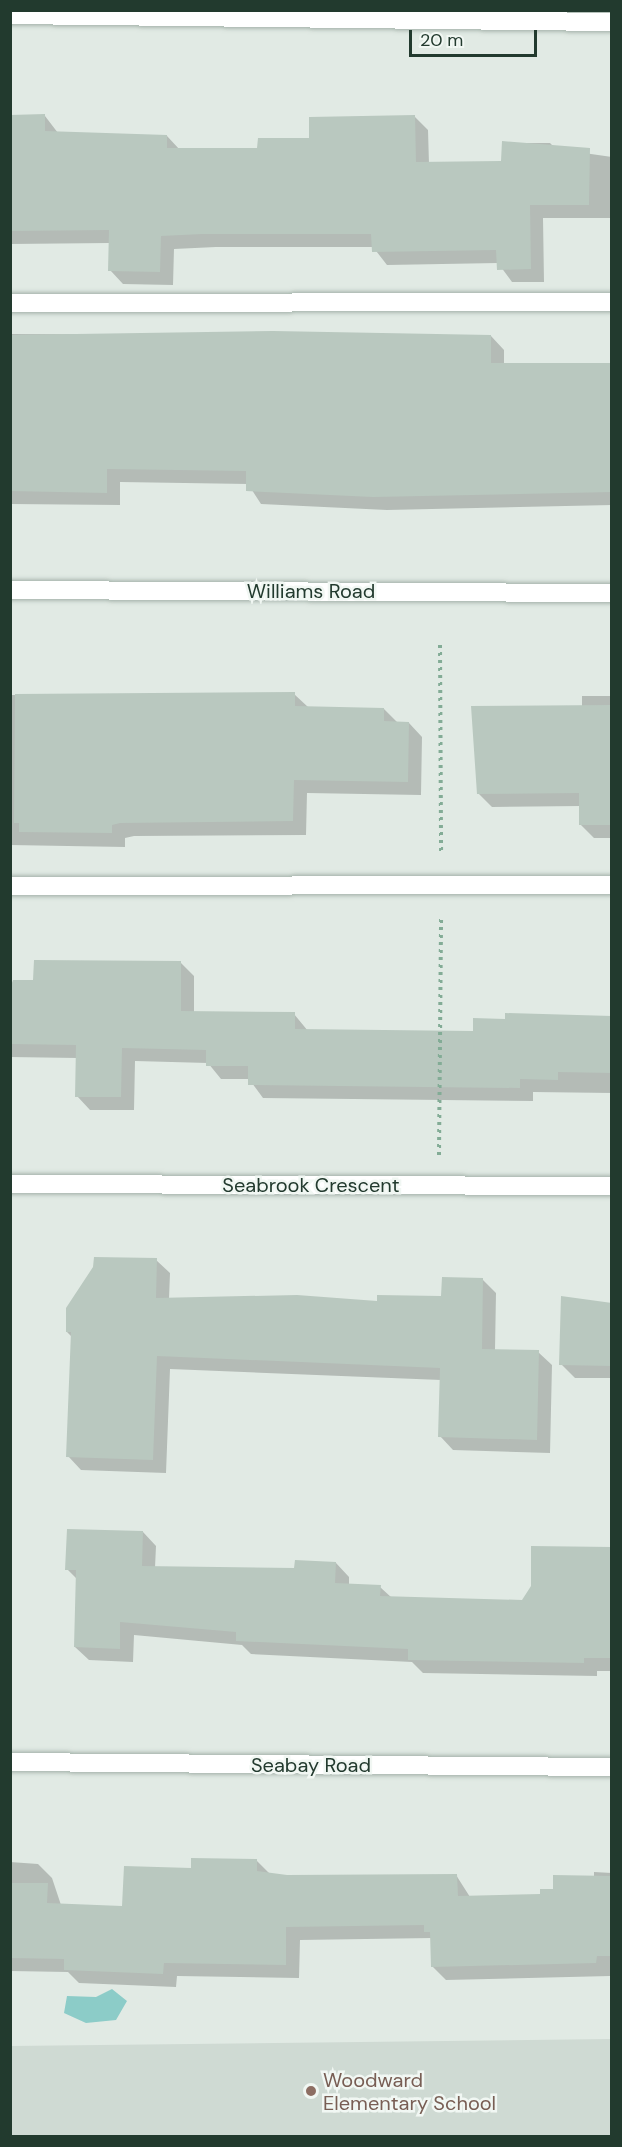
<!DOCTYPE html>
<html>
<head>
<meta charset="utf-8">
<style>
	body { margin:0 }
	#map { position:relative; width:622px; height:2147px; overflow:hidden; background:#e1eae4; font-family:"DM Sans",sans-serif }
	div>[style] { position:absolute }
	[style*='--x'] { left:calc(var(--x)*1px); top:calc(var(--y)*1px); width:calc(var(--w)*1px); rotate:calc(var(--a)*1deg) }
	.built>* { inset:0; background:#cfdad3 }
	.water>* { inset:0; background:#8cccc8 }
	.shadow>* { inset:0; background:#0003 }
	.building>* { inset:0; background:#b9c8bf }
	.path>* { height:4px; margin-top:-2px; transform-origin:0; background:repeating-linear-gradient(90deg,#83ac96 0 3px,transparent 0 7.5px) }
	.roads { filter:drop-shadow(0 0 2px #a4b2aa) drop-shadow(0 0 2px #a4b2aa) }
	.service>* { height:18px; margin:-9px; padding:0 9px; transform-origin:9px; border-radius:9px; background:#fff }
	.minor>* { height:18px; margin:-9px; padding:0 9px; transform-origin:9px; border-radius:9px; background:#fff }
	.tertiary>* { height:18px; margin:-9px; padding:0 9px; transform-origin:9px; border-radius:9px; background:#fff }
	.dots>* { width:16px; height:16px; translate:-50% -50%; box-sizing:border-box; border:3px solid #f1f7f3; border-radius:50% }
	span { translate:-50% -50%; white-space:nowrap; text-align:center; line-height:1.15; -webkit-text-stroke:5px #f1f7f3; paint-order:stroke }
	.street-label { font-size:20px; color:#223a2e }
	.education-label { font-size:20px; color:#785e54 }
	.left { translate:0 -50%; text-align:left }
	.frame { position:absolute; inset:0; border:12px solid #223a2e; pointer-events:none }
	.scale { position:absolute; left:409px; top:30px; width:128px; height:27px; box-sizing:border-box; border:3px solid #223a2e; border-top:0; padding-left:8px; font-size:18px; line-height:21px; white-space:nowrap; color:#223a2e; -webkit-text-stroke:4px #f1f7f3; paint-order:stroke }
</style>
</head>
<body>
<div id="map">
	<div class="built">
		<i style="clip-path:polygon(611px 2039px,611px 2136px,11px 2136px,11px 2046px)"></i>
	</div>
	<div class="water">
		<i style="clip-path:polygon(112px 1989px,127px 2001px,116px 2020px,86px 2023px,64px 2013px,67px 1996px,96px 1997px)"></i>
	</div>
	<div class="shadow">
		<i style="clip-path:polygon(10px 116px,45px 116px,58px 133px,167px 136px,180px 150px,259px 150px,415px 117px,428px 130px,429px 164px,503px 163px,503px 143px,550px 143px,556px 149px,612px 157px,612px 218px,543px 218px,544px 282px,512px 282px,498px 263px,387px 265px,373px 247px,216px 247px,174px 249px,173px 285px,123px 284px,110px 270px,110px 243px,10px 244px)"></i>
		<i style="clip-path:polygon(10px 334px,491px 336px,504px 350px,504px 364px,612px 364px,612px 505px,387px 510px,261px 504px,248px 484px,120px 482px,120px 505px,10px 504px)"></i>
		<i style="clip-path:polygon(294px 694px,308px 707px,384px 709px,398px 723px,409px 723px,422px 737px,421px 795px,307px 793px,306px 835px,134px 836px,125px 838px,125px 847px,10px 845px,10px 695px)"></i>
		<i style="clip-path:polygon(582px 696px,612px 696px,612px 838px,594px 838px,580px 824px,581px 806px,492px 807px,478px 793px,582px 707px)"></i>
		<i style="clip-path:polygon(181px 963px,194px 976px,194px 1013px,294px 1014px,308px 1031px,474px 1032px,507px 1021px,612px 1017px,612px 1093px,533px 1092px,533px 1101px,263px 1098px,249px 1079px,221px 1079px,208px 1063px,135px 1061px,134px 1110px,90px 1110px,77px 1096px,77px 1058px,10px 1057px,10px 989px)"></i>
		<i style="clip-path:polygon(156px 1260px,170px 1273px,169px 1299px,378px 1303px,443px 1298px,483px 1280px,496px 1293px,495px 1350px,538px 1352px,552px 1365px,550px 1453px,453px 1450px,440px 1436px,441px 1380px,170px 1369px,166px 1473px,81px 1470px,68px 1456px,72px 1337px,67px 1332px)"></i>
		<i style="clip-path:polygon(563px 1298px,612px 1304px,612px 1378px,575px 1378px,561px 1364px)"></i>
		<i style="clip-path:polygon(143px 1532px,156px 1546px,155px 1568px,296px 1569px,336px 1563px,349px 1577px,349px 1585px,380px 1587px,392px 1598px,523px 1601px,612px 1548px,612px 1671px,597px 1671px,597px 1676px,423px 1673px,412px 1662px,251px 1654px,242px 1645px,134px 1635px,133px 1662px,89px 1660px,75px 1647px,77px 1579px,67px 1569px)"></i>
		<i style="clip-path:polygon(256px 1860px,270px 1874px,287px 1877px,456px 1875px,470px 1897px,542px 1896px,594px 1877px,594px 1872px,612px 1873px,610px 1976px,446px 1980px,432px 1966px,432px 1938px,300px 1940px,299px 1978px,177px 1976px,176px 1987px,79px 1983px,68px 1972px,10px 1971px,10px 1862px,38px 1864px,52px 1878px,61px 1905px,124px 1908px,192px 1870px)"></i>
	</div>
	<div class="building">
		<i style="clip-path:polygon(45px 114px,45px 131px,167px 135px,167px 148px,257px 148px,258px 138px,309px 138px,309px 117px,415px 115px,416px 162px,501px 161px,502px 141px,590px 148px,589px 205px,530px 205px,531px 269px,497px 270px,496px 250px,372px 252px,371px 234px,202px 234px,161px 236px,160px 272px,108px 271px,109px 230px,10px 231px,10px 115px)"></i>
		<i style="clip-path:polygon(273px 331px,491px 335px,491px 363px,612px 363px,612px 492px,373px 497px,246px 491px,246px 471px,107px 469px,107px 493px,10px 491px,10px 335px)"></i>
		<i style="clip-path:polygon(295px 692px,295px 706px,384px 708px,384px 721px,409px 722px,408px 782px,294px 780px,293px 821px,120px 823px,112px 825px,112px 833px,19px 832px,19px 823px,14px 823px,15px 694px)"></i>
		<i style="clip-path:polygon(612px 705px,612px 825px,579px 825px,579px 793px,477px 794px,471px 706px)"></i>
		<i style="clip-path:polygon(34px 960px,181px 961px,181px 1011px,295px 1012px,295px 1029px,473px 1031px,473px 1018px,505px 1019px,505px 1013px,612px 1016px,612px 1073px,558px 1072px,558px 1080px,520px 1079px,520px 1088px,248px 1085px,248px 1066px,206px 1066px,206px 1050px,122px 1048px,121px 1097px,75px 1097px,76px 1045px,10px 1044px,10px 988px,13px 980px,33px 980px)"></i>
		<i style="clip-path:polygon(94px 1257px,157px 1258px,156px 1298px,297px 1295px,377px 1301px,377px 1295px,441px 1296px,442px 1277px,483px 1278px,482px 1349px,539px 1350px,537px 1440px,438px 1437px,440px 1368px,157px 1356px,153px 1460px,66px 1457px,71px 1332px,66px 1332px,66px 1308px,93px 1267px)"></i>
		<i style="clip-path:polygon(561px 1296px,612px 1303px,612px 1366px,559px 1365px)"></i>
		<i style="clip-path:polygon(67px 1529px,143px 1531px,142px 1566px,294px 1568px,295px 1560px,336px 1562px,335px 1583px,381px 1585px,380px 1596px,522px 1600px,531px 1586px,531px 1546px,612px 1547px,612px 1658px,584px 1658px,584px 1663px,408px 1660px,408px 1649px,236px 1641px,236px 1632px,120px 1622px,120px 1649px,74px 1647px,76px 1570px,65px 1570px)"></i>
		<i style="clip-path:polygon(191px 1858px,257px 1859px,257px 1871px,287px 1875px,457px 1874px,458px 1896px,540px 1894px,540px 1889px,553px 1889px,553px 1875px,612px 1876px,612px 1956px,597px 1956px,596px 1963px,431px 1967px,430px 1932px,424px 1932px,424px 1925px,286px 1927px,286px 1965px,164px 1963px,163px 1974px,64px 1970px,64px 1959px,10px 1958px,10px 1883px,48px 1883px,47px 1903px,122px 1906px,124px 1866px,191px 1868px)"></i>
	</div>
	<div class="path">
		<i style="--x:440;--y:645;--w:210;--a:89.7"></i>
		<i style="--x:439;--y:1155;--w:239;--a:-89.5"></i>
	</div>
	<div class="roads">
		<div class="service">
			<i style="--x:10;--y:303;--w:602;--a:-0.1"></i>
			<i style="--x:10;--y:886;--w:602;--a:-0.1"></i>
		</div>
		<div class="minor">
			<i style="--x:10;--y:15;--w:602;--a:0.67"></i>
			<i style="--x:10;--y:1184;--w:602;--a:0.19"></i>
			<i style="--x:10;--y:1762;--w:602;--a:0.48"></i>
		</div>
		<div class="tertiary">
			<i style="--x:10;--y:590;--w:602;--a:0.29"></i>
		</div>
	</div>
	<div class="dots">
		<i style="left:311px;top:2091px;background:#8d6e63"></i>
	</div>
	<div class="street-label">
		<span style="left:311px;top:591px">Williams Road</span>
		<span style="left:311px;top:1185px">Seabrook Crescent</span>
		<span style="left:311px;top:1765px">Seabay Road</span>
	</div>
	<div class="education-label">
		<span class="left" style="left:323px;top:2092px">Woodward<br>Elementary School</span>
	</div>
	<div class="frame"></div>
	<div class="scale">20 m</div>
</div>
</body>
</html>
